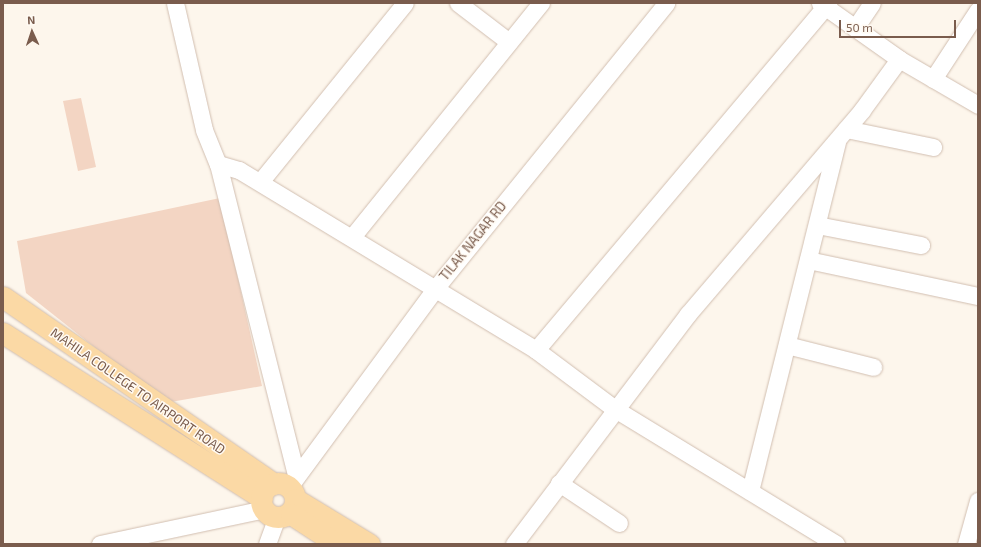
<!DOCTYPE html>
<html>
<head>
<meta charset="utf-8">
<style>
	body { margin:0 }
	#map { position:relative; width:981px; height:547px; overflow:hidden; background:#fdf6ec; font-family:"Exo 2",sans-serif }
	div>[style] { position:absolute }
	[style*='--x'] { left:calc(var(--x)*1px); top:calc(var(--y)*1px); width:calc(var(--w)*1px); rotate:calc(var(--a)*1deg) }
	.building>* { inset:0; background:#f3d5c3 }
	.roads { filter:drop-shadow(0 0 1px #d1beb0) drop-shadow(0 0 1px #d1beb0) }
	.minor>* { height:17px; margin:-8.5px; padding:0 8.5px; transform-origin:8.5px; border-radius:8.5px; background:#fff }
	.major>* { height:21px; margin:-10.5px; padding:0 10.5px; transform-origin:10.5px; border-radius:10.5px; background:#fbd9a5 }
	.major>.ring { margin:-10.5px; padding:0; box-sizing:content-box; background:none; border:21px solid #fbd9a5; border-radius:50% }
	span { translate:-50% -50%; white-space:nowrap; text-align:center; line-height:1.15; -webkit-text-stroke:3px #fffaf3; paint-order:stroke }
	.street-label { font-size:13px; color:#7a5c4d }
	.frame { position:absolute; inset:0; border:4px solid #7a5c4d; pointer-events:none }
	.north { position:absolute; left:12px; top:12px; width:40px; height:40px; -webkit-text-stroke:3px #fffaf3; paint-order:stroke; rotate:357deg; font-size:11px; font-weight:700; line-height:16px; text-align:center; color:#7a5c4d }
	.north::after { content:''; display:block; margin:auto; width:14px; height:18px; background:#7a5c4d; clip-path:polygon(50% 0,100% 100%,50% 72%,0 100%) }
	.scale { position:absolute; left:839px; top:20px; width:117px; height:18px; box-sizing:border-box; border:2px solid #7a5c4d; border-top:0; padding-left:5px; font-size:12px; line-height:14px; white-space:nowrap; color:#7a5c4d; -webkit-text-stroke:3px #fffaf3; paint-order:stroke }
</style>
</head>
<body>
<div id="map">
	<div class="building">
		<i style="clip-path:polygon(81px 98px,96px 167px,78px 171px,63px 101px)"></i>
		<i style="clip-path:polygon(220px 198px,262px 386px,165px 403px,26px 293px,17px 241px)"></i>
	</div>
	<div class="roads">
		<div class="minor">
			<i style="--x:175;--y:3;--w:130;--a:77.1"></i>
			<i style="--x:204;--y:130;--w:37;--a:68"></i>
			<i style="--x:218;--y:164;--w:321;--a:75.9"></i>
			<i style="--x:458;--y:3;--w:64;--a:37.4"></i>
			<i style="--x:820;--y:3;--w:97;--a:35.3"></i>
			<i style="--x:899;--y:59;--w:91;--a:30.2"></i>
			<i style="--x:855;--y:28;--w:30;--a:-56"></i>
			<i style="--x:933;--y:79;--w:82;--a:-56.9"></i>
			<i style="--x:846;--y:129;--w:89;--a:11.7"></i>
			<i style="--x:218;--y:164;--w:22;--a:16"></i>
			<i style="--x:239;--y:170;--w:347;--a:31.2"></i>
			<i style="--x:536;--y:350;--w:99;--a:36.8"></i>
			<i style="--x:615;--y:409;--w:259;--a:31.4"></i>
			<i style="--x:260;--y:182;--w:230;--a:-51"></i>
			<i style="--x:817;--y:225;--w:106;--a:10.9"></i>
			<i style="--x:352;--y:237;--w:301;--a:-51.1"></i>
			<i style="--x:808;--y:260;--w:174;--a:12"></i>
			<i style="--x:787;--y:345;--w:89;--a:14.3"></i>
			<i style="--x:536;--y:350;--w:454;--a:-49.9"></i>
			<i style="--x:559;--y:483;--w:72;--a:33.7"></i>
			<i style="--x:289;--y:487;--w:245;--a:-53.6"></i>
			<i style="--x:434;--y:290;--w:369;--a:-51"></i>
			<i style="--x:750;--y:491;--w:360;--a:-76"></i>
			<i style="--x:100;--y:544;--w:169;--a:-12"></i>
			<i style="--x:267;--y:544;--w:30;--a:-70"></i>
			<i style="--x:514;--y:544;--w:288;--a:-52.9"></i>
			<i style="--x:688;--y:314;--w:268;--a:-49.5"></i>
			<i style="--x:862;--y:110;--w:63;--a:-54"></i>
			<i style="--x:966;--y:544;--w:45;--a:-74.4"></i>
		</div>
		<div class="major">
			<i style="--x:3;--y:297;--w:329;--a:34.6"></i>
			<i style="--x:3;--y:333;--w:307;--a:32.5"></i>
			<i class="ring" style="left:261px;top:483px;width:13px;height:13px"></i>
			<i style="--x:295;--y:499;--w:87;--a:31.3"></i>
			<i style="--x:291;--y:514;--w:55;--a:33.1"></i>
		</div>
	</div>
	<div class="street-label">
		<span style="left:473px;top:241px;rotate:-51deg">TILAK NAGAR RD</span>
		<span style="left:138px;top:391px;rotate:35deg">MAHILA COLLEGE TO AIRPORT ROAD</span>
	</div>
	<div class="frame"></div>
	<div class="north">N</div>
	<div class="scale">50 m</div>
</div>
</body>
</html>
